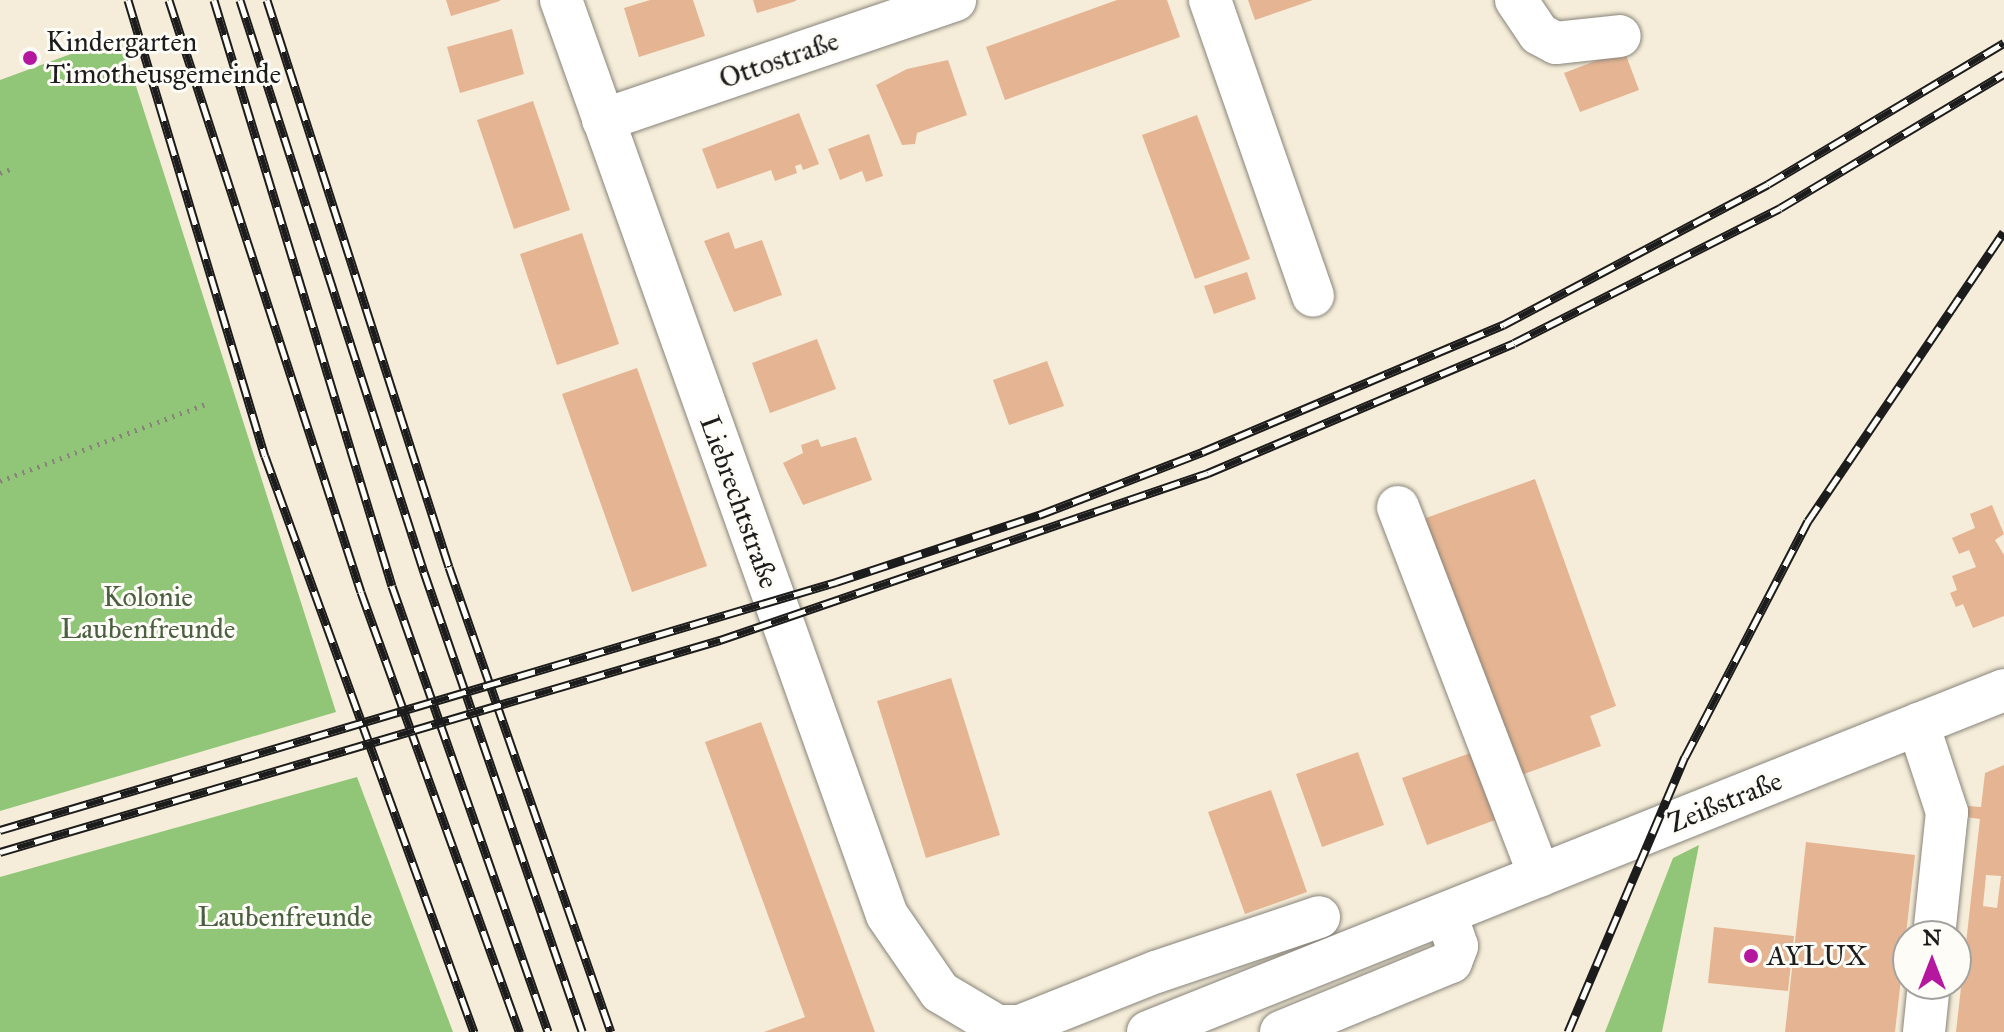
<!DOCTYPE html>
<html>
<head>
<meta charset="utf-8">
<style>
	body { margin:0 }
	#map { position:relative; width:2004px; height:1032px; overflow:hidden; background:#f5edd9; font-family:"IM FELL Great Primer",serif }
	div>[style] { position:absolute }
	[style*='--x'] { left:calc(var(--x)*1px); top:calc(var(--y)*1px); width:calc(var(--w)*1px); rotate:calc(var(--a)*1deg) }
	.green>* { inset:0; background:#91c678 }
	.building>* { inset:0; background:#e5b492 }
	.path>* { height:5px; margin-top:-2.5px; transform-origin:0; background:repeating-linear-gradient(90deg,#88847a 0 2px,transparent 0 8px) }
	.roads { filter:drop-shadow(0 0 2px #88847a) drop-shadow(0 0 2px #88847a) }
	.minor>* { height:42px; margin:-21px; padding:0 21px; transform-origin:21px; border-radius:21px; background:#fff }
	.rail>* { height:9px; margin-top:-4.5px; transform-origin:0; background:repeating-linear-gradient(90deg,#fdfcf7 0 18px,#1c1c1c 0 36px); box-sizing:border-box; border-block:2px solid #1c1c1c }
	.dots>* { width:22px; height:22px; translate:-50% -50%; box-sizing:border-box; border:4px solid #fdfcf7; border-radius:50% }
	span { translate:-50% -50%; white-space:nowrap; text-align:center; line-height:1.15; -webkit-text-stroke:6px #fdfcf7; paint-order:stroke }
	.poi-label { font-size:28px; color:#1c1c1c }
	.left { translate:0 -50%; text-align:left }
	.street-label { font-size:28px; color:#1c1c1c }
	.park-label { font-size:28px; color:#4b6041 }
	.north { position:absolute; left:1892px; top:920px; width:80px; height:80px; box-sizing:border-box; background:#fdfcf7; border:2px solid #a3a29f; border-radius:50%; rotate:0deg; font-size:22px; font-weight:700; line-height:32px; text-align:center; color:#1c1c1c }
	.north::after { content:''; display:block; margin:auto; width:28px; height:36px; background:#b5179e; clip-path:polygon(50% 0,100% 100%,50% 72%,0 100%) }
</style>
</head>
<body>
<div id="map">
	<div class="green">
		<i style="clip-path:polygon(120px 36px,336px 712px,0 811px,0 80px)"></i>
		<i style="clip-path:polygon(357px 777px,453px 1032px,0 1032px,0 877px)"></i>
		<i style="clip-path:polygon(1699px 845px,1662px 1032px,1605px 1032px,1673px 858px)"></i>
	</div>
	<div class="building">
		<i style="clip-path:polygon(446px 0,500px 0,500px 1px,451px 16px)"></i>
		<i style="clip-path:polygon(650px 0,693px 0,705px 36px,639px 57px,624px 8px)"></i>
		<i style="clip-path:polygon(753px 0,796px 0,796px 1px,757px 13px)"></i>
		<i style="clip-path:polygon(1117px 0,1167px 0,1180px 37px,1005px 100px,986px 47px)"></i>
		<i style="clip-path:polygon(1248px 0,1313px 0,1255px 20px)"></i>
		<i style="clip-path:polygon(512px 29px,524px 74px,460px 93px,447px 47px)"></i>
		<i style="clip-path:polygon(1624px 50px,1639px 90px,1580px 112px,1564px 73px)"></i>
		<i style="clip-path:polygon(948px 60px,967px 115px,917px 133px,915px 144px,902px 145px,876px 85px,907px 69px)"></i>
		<i style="clip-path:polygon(533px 101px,570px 210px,514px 229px,477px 120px)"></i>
		<i style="clip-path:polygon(799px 113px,819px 164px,803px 170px,801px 164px,795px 166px,797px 173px,775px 181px,771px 170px,717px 189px,702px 149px)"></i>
		<i style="clip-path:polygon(1197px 115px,1250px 259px,1195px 279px,1142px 135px)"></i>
		<i style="clip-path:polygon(869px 134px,883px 176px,866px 182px,862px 171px,840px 180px,828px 149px)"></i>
		<i style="clip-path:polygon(729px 232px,735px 249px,762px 240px,782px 295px,734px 312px,704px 241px)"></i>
		<i style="clip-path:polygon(582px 233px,619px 344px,557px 365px,520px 254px)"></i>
		<i style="clip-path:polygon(1247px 272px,1256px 299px,1214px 314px,1204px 286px)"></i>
		<i style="clip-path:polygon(817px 339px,836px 389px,770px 413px,752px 363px)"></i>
		<i style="clip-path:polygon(1047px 361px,1064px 406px,1009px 425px,993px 380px)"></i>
		<i style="clip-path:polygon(637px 368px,707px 566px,632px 592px,562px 394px)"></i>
		<i style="clip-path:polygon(856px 437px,872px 480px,803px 505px,783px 463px,803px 453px,801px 445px,818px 439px,821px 447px)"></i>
		<i style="clip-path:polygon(1535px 479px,1616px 706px,1590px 716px,1601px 746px,1516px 777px,1423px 519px)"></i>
		<i style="clip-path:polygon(1992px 505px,2004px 534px,1995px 540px,2004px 555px,2004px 616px,1973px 628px,1963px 604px,1956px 607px,1950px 593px,1957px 590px,1952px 576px,1976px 567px,1969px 550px,1959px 554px,1952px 538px,1975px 528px,1970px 514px)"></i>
		<i style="clip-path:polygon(951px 678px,1000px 835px,926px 858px,877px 701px)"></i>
		<i style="clip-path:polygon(761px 722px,875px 1032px,764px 1032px,805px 1017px,705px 742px)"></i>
		<i style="clip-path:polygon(1358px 752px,1384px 825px,1322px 847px,1296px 774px)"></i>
		<i style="clip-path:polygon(1473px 752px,1498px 819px,1427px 845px,1402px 778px)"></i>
		<i style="clip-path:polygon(evenodd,2004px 765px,2004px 1032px,1956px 1032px,1980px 819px,1966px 817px,1967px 806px,1981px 807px,1985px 773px,2004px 765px,1986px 875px,2001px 876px,1997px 908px,1983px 906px,1986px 875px)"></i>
		<i style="clip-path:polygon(1271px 790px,1307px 892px,1245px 914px,1208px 812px)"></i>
		<i style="clip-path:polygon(1806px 842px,1915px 855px,1895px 1032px,1785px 1032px)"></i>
		<i style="clip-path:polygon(1714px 927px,1794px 936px,1788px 991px,1708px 983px)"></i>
	</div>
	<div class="path">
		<i style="--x:0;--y:173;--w:14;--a:-21"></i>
		<i style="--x:0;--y:481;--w:223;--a:-20.5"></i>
	</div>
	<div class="roads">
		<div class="minor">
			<i style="--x:561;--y:0;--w:971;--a:70.39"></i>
			<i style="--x:887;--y:915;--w:93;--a:55.5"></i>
			<i style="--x:940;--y:992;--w:66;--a:30.8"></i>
			<i style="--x:997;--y:1026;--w:23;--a:0"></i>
			<i style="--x:1020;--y:1026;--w:146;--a:-21.7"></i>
			<i style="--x:1156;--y:972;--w:172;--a:-18.6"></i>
			<i style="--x:1210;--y:0;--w:313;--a:70.8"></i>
			<i style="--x:1516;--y:0;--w:41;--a:55.9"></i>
			<i style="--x:1539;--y:34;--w:19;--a:28"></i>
			<i style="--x:1556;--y:43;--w:64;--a:-6.2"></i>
			<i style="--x:603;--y:120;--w:372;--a:-18.8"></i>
			<i style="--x:1398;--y:507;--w:395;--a:69"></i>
			<i style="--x:1918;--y:724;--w:93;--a:71.8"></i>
			<i style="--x:1947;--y:812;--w:125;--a:96"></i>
			<i style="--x:1148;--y:1032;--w:922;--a:-21.78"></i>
			<i style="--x:1281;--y:1032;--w:184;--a:-22.4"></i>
			<i style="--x:1451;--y:962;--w:17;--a:-69"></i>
			<i style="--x:1457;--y:946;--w:34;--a:-109"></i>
			<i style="--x:1924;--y:1032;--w:48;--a:-84.1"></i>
		</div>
	</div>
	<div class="rail">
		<i style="--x:128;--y:0;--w:476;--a:73.3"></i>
		<i style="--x:265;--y:456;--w:613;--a:70.06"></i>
		<i style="--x:169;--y:0;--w:622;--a:72.03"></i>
		<i style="--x:361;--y:592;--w:468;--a:70.2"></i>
		<i style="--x:214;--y:0;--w:612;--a:73.1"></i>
		<i style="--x:392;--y:586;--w:472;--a:70.7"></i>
		<i style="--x:240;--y:0;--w:601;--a:72.17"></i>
		<i style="--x:424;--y:572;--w:486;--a:71"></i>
		<i style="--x:267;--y:0;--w:595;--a:72.2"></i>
		<i style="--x:449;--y:567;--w:492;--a:70.8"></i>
		<i style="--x:0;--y:830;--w:872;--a:-16.52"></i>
		<i style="--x:836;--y:582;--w:214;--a:-18.3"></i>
		<i style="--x:1039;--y:515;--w:175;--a:-21.1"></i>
		<i style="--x:1202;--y:452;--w:327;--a:-22.9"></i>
		<i style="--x:1503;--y:325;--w:300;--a:-28"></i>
		<i style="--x:1768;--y:184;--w:275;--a:-30.9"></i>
		<i style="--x:0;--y:852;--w:751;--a:-16.41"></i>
		<i style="--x:720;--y:640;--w:516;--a:-18.89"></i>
		<i style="--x:1208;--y:473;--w:332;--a:-23"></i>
		<i style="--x:1514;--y:343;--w:298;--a:-26.9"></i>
		<i style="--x:1780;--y:208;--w:261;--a:-30.9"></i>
		<i style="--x:1568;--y:1032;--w:299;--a:-67"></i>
		<i style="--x:1685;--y:757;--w:266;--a:-62.5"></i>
		<i style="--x:1808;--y:521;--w:349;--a:-55.9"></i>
	</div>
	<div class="dots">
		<i style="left:30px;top:58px;background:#b5179e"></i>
		<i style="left:1751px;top:956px;background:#b5179e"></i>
	</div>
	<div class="poi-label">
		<span class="left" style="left:46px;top:58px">Kindergarten<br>Timotheusgemeinde</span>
		<span class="left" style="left:1767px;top:956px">AYLUX</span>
	</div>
	<div class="street-label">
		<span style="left:779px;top:60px;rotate:-19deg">Ottostraße</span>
		<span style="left:739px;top:502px;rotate:70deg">Liebrechtstraße</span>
		<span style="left:1725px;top:802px;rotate:-22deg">Zeißstraße</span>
	</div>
	<div class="park-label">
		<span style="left:148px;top:613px">Kolonie<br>Laubenfreunde</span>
		<span style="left:285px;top:917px">Laubenfreunde</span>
	</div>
	<div class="north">N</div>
</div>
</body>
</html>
